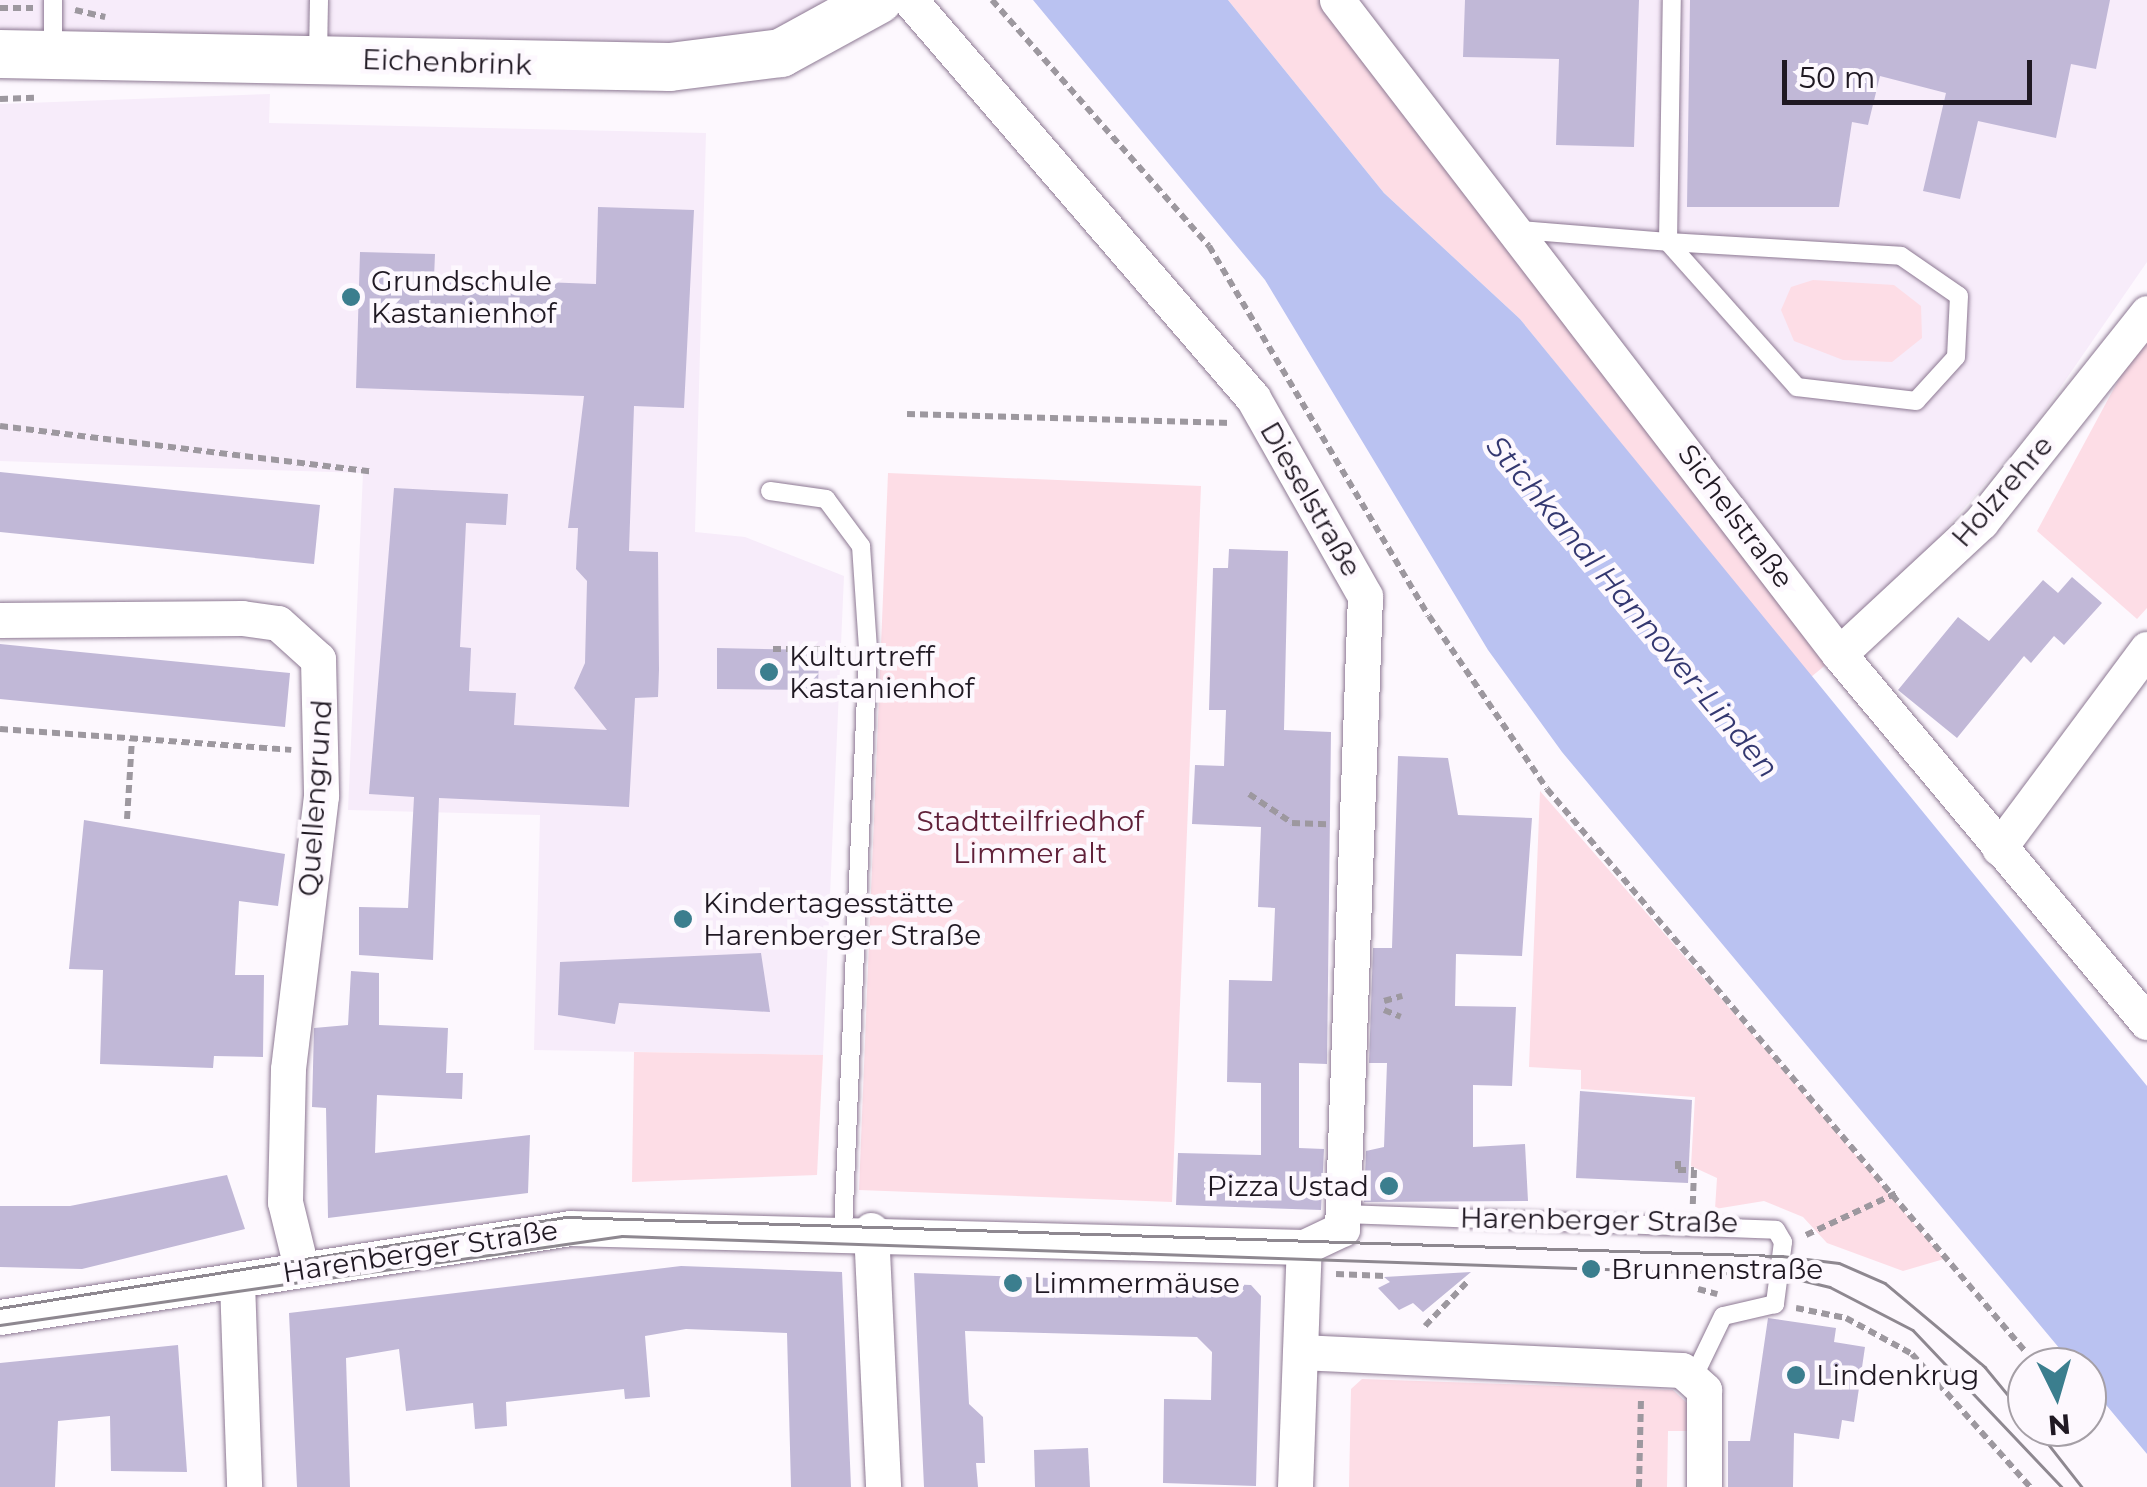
<!DOCTYPE html>
<html>
<head>
<meta charset="utf-8">
<style>
	body { margin:0 }
	#map { position:relative; width:2147px; height:1487px; overflow:hidden; background:#fdf8fe; font-family:Montserrat,sans-serif }
	div>[style] { position:absolute }
	[style*='--x'] { left:calc(var(--x)*1px); top:calc(var(--y)*1px); width:calc(var(--w)*1px); rotate:calc(var(--a)*1deg) }
	.built>* { inset:0; background:#f7ecfa }
	.green>* { inset:0; background:#fddde6 }
	.water>* { inset:0; background:#bac2f1 }
	.building>* { inset:0; background:#c1b8d7 }
	.path>* { height:6px; margin-top:-3px; transform-origin:0; background:repeating-linear-gradient(90deg,#9d989f 0 8px,transparent 0 13px) }
	.roads { filter:drop-shadow(0 0 2px #8d7993) drop-shadow(0 0 2px #8d7993) }
	.service>* { height:18px; margin:-9px; padding:0 9px; transform-origin:9px; border-radius:9px; background:#fff }
	.minor>* { height:35px; margin:-17.5px; padding:0 17.5px; transform-origin:17.5px; border-radius:17.5px; background:#fff }
	.secondary>* { height:48px; margin:-24px; padding:0 24px; transform-origin:24px; border-radius:24px; background:#fff }
	.tram>* { height:2.5px; margin:-1.25px; padding:0 1.25px; transform-origin:1.25px; border-radius:1.25px; background:#8e8890 }
	.dots>* { width:28px; height:28px; translate:-50% -50%; box-sizing:border-box; border:5px solid #fdf8fe; border-radius:50% }
	span { translate:-50% -50%; white-space:nowrap; text-align:center; line-height:1.15; -webkit-text-stroke:9px #fdf8fe; paint-order:stroke }
	.street-label { font-size:28px; color:#201923 }
	.poi-label { font-size:28px; color:#201923 }
	.left { translate:0 -50%; text-align:left }
	.right { translate:-100% -50%; text-align:right }
	.park-label { font-size:28px; color:#602039 }
	.water-label { font-size:30px; color:#343871; font-style:italic }
	.north { position:absolute; left:2007px; top:1347px; width:100px; height:100px; box-sizing:border-box; background:#fdf8fe; border:2px solid #a59fa6; border-radius:50%; rotate:175deg; font-size:28px; font-weight:700; line-height:40px; text-align:center; color:#201923 }
	.north::after { content:''; display:block; margin:auto; width:35px; height:45px; background:#3b7e8e; clip-path:polygon(50% 0,100% 100%,50% 72%,0 100%) }
	.scale { position:absolute; left:1782px; top:60px; width:250px; height:45px; box-sizing:border-box; border:5px solid #201923; border-top:0; padding-left:12px; font-size:30px; line-height:35px; white-space:nowrap; color:#201923; -webkit-text-stroke:8px #fdf8fe; paint-order:stroke }
</style>
</head>
<body>
<div id="map">
	<div class="built">
		<i style="clip-path:polygon(0 0,878px 0,815px 41px,0 54px)"></i>
		<i style="clip-path:polygon(1337px 0,2147px 0,2147px 262px,2031px 430px,1839px 654px)"></i>
		<i style="clip-path:polygon(270px 94px,269px 123px,706px 133px,695px 532px,745px 537px,844px 576px,823px 1055px,534px 1050px,540px 815px,348px 810px,363px 473px,0 461px,0 104px)"></i>
	</div>
	<div class="green">
		<i style="clip-path:polygon(1228px 0,1337px 0,1839px 654px,1811px 677px,1520px 319px,1384px 193px)"></i>
		<i style="clip-path:polygon(1813px 280px,1894px 285px,1921px 306px,1922px 338px,1892px 362px,1843px 360px,1794px 341px,1781px 310px,1791px 287px)"></i>
		<i style="clip-path:polygon(2147px 327px,2147px 608px,2137px 619px,2037px 531px)"></i>
		<i style="clip-path:polygon(888px 473px,1201px 486px,1172px 1202px,859px 1190px)"></i>
		<i style="clip-path:polygon(1540px 791px,1786px 1073px,1944px 1259px,1903px 1271px,1827px 1243px,1803px 1217px,1764px 1201px,1715px 1209px,1717px 1178px,1691px 1166px,1695px 1097px,1581px 1089px,1581px 1070px,1529px 1067px)"></i>
		<i style="clip-path:polygon(634px 1052px,823px 1055px,817px 1175px,632px 1182px)"></i>
		<i style="clip-path:polygon(1362px 1379px,1673px 1390px,1689px 1405px,1693px 1431px,1668px 1431px,1667px 1487px,1349px 1487px,1351px 1389px)"></i>
	</div>
	<div class="water">
		<i style="clip-path:polygon(1033px 0,1228px 0,1384px 193px,1520px 319px,2147px 1086px,2147px 1454px,2087px 1382px,2087px 1367px,2075px 1367px,1562px 752px,1488px 650px,1265px 280px)"></i>
	</div>
	<div class="building">
		<i style="clip-path:polygon(1465px 0,1639px 0,1634px 147px,1556px 145px,1559px 59px,1463px 57px)"></i>
		<i style="clip-path:polygon(1690px 0,2110px 0,2096px 69px,2071px 64px,2056px 138px,1978px 121px,1960px 199px,1923px 191px,1946px 93px,1880px 76px,1868px 125px,1852px 122px,1839px 207px,1687px 207px)"></i>
		<i style="clip-path:polygon(598px 207px,694px 210px,684px 408px,634px 406px,629px 551px,658px 552px,659px 670px,658px 697px,635px 698px,629px 807px,439px 798px,433px 960px,359px 955px,359px 907px,408px 908px,414px 797px,369px 794px,394px 488px,508px 494px,506px 525px,466px 523px,460px 647px,471px 648px,469px 691px,516px 693px,514px 725px,607px 730px,574px 688px,585px 663px,587px 581px,576px 569px,578px 528px,568px 528px,584px 396px,356px 388px,360px 252px,435px 254px,434px 278px,596px 284px)"></i>
		<i style="clip-path:polygon(0 472px,320px 505px,314px 564px,0 532px)"></i>
		<i style="clip-path:polygon(1229px 549px,1288px 551px,1284px 730px,1331px 732px,1327px 1064px,1299px 1063px,1299px 1148px,1324px 1149px,1321px 1210px,1176px 1205px,1178px 1153px,1261px 1155px,1261px 1083px,1227px 1082px,1229px 980px,1272px 981px,1275px 908px,1258px 907px,1261px 827px,1192px 824px,1195px 765px,1224px 766px,1226px 710px,1209px 710px,1213px 568px,1228px 568px)"></i>
		<i style="clip-path:polygon(2072px 577px,2102px 603px,2064px 645px,2054px 636px,2031px 663px,2024px 656px,1957px 738px,1898px 690px,1958px 617px,1989px 641px,2043px 580px,2058px 593px)"></i>
		<i style="clip-path:polygon(0 644px,290px 673px,285px 727px,0 699px)"></i>
		<i style="clip-path:polygon(717px 648px,819px 650px,818px 690px,717px 689px)"></i>
		<i style="clip-path:polygon(1398px 756px,1448px 758px,1458px 815px,1532px 818px,1522px 956px,1456px 954px,1455px 1006px,1516px 1007px,1512px 1086px,1473px 1085px,1473px 1147px,1525px 1144px,1528px 1201px,1364px 1202px,1366px 1151px,1384px 1147px,1387px 1063px,1369px 1063px,1373px 948px,1392px 948px)"></i>
		<i style="clip-path:polygon(84px 820px,285px 854px,278px 906px,239px 901px,235px 975px,264px 975px,263px 1057px,214px 1056px,213px 1068px,100px 1064px,103px 970px,69px 969px)"></i>
		<i style="clip-path:polygon(761px 953px,770px 1012px,619px 1003px,615px 1024px,558px 1015px,560px 962px)"></i>
		<i style="clip-path:polygon(351px 971px,379px 973px,379px 1025px,448px 1028px,446px 1073px,463px 1073px,462px 1099px,377px 1095px,375px 1153px,530px 1135px,528px 1193px,328px 1218px,326px 1108px,312px 1107px,314px 1028px,348px 1025px)"></i>
		<i style="clip-path:polygon(1580px 1091px,1692px 1100px,1688px 1183px,1576px 1178px)"></i>
		<i style="clip-path:polygon(227px 1175px,245px 1229px,82px 1269px,0 1267px,0 1206px,70px 1206px)"></i>
		<i style="clip-path:polygon(681px 1266px,842px 1272px,851px 1487px,791px 1487px,787px 1333px,686px 1329px,645px 1336px,650px 1397px,625px 1399px,624px 1389px,506px 1402px,507px 1426px,475px 1429px,473px 1403px,406px 1411px,399px 1349px,346px 1358px,350px 1487px,297px 1487px,289px 1313px)"></i>
		<i style="clip-path:polygon(1471px 1272px,1423px 1312px,1413px 1303px,1399px 1310px,1378px 1288px,1390px 1282px,1384px 1277px)"></i>
		<i style="clip-path:polygon(914px 1273px,1251px 1285px,1261px 1296px,1256px 1486px,1163px 1483px,1164px 1399px,1211px 1400px,1212px 1352px,1197px 1337px,965px 1331px,969px 1404px,983px 1417px,985px 1463px,976px 1463px,978px 1487px,924px 1487px)"></i>
		<i style="clip-path:polygon(1768px 1318px,1836px 1328px,1834px 1342px,1865px 1347px,1854px 1422px,1842px 1420px,1839px 1439px,1794px 1433px,1793px 1487px,1728px 1487px,1728px 1441px,1750px 1441px)"></i>
		<i style="clip-path:polygon(178px 1345px,187px 1472px,111px 1471px,110px 1416px,58px 1421px,55px 1487px,0 1487px,0 1363px)"></i>
		<i style="clip-path:polygon(1088px 1448px,1090px 1487px,1035px 1487px,1034px 1450px)"></i>
	</div>
	<div class="path">
		<i style="--x:992;--y:0;--w:328;--a:48.6"></i>
		<i style="--x:1209;--y:246;--w:430;--a:59.3"></i>
		<i style="--x:1429;--y:616;--w:209;--a:55.7"></i>
		<i style="--x:1547;--y:789;--w:738;--a:49.62"></i>
		<i style="--x:0;--y:8;--w:33;--a:0"></i>
		<i style="--x:75;--y:10;--w:31;--a:13"></i>
		<i style="--x:0;--y:99;--w:34;--a:-2"></i>
		<i style="--x:907;--y:414;--w:325;--a:1.6"></i>
		<i style="--x:0;--y:426;--w:372;--a:7"></i>
		<i style="--x:773;--y:649;--w:74;--a:0"></i>
		<i style="--x:0;--y:729;--w:292;--a:4.1"></i>
		<i style="--x:1249;--y:794;--w:52;--a:34"></i>
		<i style="--x:1292;--y:823;--w:35;--a:2"></i>
		<i style="--x:127;--y:819;--w:80;--a:-86.4"></i>
		<i style="--x:1384;--y:1001;--w:19;--a:-16"></i>
		<i style="--x:1384;--y:1010;--w:18;--a:22"></i>
		<i style="--x:1678;--y:1161;--w:9;--a:90"></i>
		<i style="--x:1678;--y:1170;--w:16;--a:0"></i>
		<i style="--x:1694;--y:1170;--w:36;--a:92"></i>
		<i style="--x:1806;--y:1235;--w:100;--a:-24.8"></i>
		<i style="--x:1336;--y:1274;--w:49;--a:2.3"></i>
		<i style="--x:1698;--y:1289;--w:20;--a:15"></i>
		<i style="--x:1796;--y:1308;--w:51;--a:11.3"></i>
		<i style="--x:1846;--y:1318;--w:75;--a:28.6"></i>
		<i style="--x:1912;--y:1354;--w:178;--a:48.4"></i>
		<i style="--x:1425;--y:1326;--w:64;--a:-46.3"></i>
		<i style="--x:1639;--y:1487;--w:90;--a:-88.7"></i>
	</div>
	<div class="roads">
		<div class="service">
			<i style="--x:53;--y:54;--w:54;--a:-90"></i>
			<i style="--x:318;--y:57;--w:57;--a:-89"></i>
			<i style="--x:1520;--y:230;--w:148;--a:4.6"></i>
			<i style="--x:1668;--y:242;--w:233;--a:3.4"></i>
			<i style="--x:1901;--y:256;--w:70;--a:34.6"></i>
			<i style="--x:1959;--y:296;--w:61;--a:92.8"></i>
			<i style="--x:1956;--y:357;--w:59;--a:132.3"></i>
			<i style="--x:1916;--y:401;--w:120;--a:-173.3"></i>
			<i style="--x:1797;--y:387;--w:194;--a:-131.7"></i>
			<i style="--x:1668;--y:242;--w:242;--a:-89.1"></i>
			<i style="--x:770;--y:491;--w:57;--a:8.1"></i>
			<i style="--x:826;--y:499;--w:59;--a:53.3"></i>
			<i style="--x:861;--y:546;--w:104;--a:86.1"></i>
			<i style="--x:868;--y:650;--w:581;--a:92.47"></i>
			<i style="--x:1344;--y:1214;--w:432;--a:2.1"></i>
			<i style="--x:1776;--y:1230;--w:14;--a:60"></i>
			<i style="--x:1783;--y:1242;--w:63;--a:97.4"></i>
			<i style="--x:1775;--y:1304;--w:53;--a:167"></i>
			<i style="--x:1723;--y:1316;--w:67;--a:115.8"></i>
		</div>
		<div class="minor">
			<i style="--x:1337;--y:0;--w:824;--a:52.49"></i>
			<i style="--x:1839;--y:654;--w:480;--a:50.1"></i>
			<i style="--x:0;--y:620;--w:242;--a:-0.5"></i>
			<i style="--x:242;--y:618;--w:36;--a:8"></i>
			<i style="--x:278;--y:623;--w:54;--a:42"></i>
			<i style="--x:318;--y:659;--w:137;--a:88.7"></i>
			<i style="--x:321;--y:796;--w:275;--a:96.9"></i>
			<i style="--x:288;--y:1069;--w:133;--a:91.3"></i>
			<i style="--x:285;--y:1202;--w:67;--a:76.2"></i>
			<i style="--x:1839;--y:654;--w:194;--a:-42.9"></i>
			<i style="--x:1981;--y:522;--w:267;--a:-51.5"></i>
			<i style="--x:1999;--y:848;--w:248;--a:-53.4"></i>
			<i style="--x:871;--y:1230;--w:257;--a:87.3"></i>
			<i style="--x:237;--y:1282;--w:205;--a:88"></i>
			<i style="--x:0;--y:1317;--w:577;--a:-8.87"></i>
			<i style="--x:570;--y:1228;--w:734;--a:1.48"></i>
			<i style="--x:1304;--y:1247;--w:42;--a:-25.3"></i>
			<i style="--x:1342;--y:1229;--w:633;--a:-87.92"></i>
			<i style="--x:1365;--y:596;--w:227;--a:-119.5"></i>
			<i style="--x:1253;--y:398;--w:525;--a:-130.76"></i>
			<i style="--x:1300;--y:1352;--w:382;--a:2.7"></i>
			<i style="--x:1682;--y:1370;--w:30;--a:42"></i>
			<i style="--x:1704;--y:1390;--w:97;--a:90"></i>
			<i style="--x:1295;--y:1487;--w:240;--a:-87.9"></i>
		</div>
		<div class="secondary">
			<i style="--x:0;--y:54;--w:670;--a:1.11"></i>
			<i style="--x:670;--y:67;--w:112;--a:-7.2"></i>
			<i style="--x:781;--y:53;--w:111;--a:-28.7"></i>
		</div>
	</div>
	<div class="tram">
		<i style="--x:0;--y:1308;--w:573;--a:-9.13"></i>
		<i style="--x:566;--y:1217;--w:1217;--a:1.84"></i>
		<i style="--x:1782;--y:1256;--w:57;--a:7"></i>
		<i style="--x:1839;--y:1263;--w:50;--a:23.5"></i>
		<i style="--x:1885;--y:1283;--w:131;--a:40"></i>
		<i style="--x:1985;--y:1367;--w:66;--a:50.5"></i>
		<i style="--x:0;--y:1325;--w:628;--a:-8.14"></i>
		<i style="--x:622;--y:1236;--w:1159;--a:1.93"></i>
		<i style="--x:1780;--y:1275;--w:51;--a:13.5"></i>
		<i style="--x:1830;--y:1287;--w:93;--a:27.4"></i>
		<i style="--x:1913;--y:1330;--w:216;--a:46.5"></i>
		<i style="--x:2035;--y:1427;--w:76;--a:51.9"></i>
	</div>
	<div class="dots">
		<i style="left:351px;top:297px;background:#3b7e8e"></i>
		<i style="left:769px;top:672px;background:#3b7e8e"></i>
		<i style="left:683px;top:919px;background:#3b7e8e"></i>
		<i style="left:1389px;top:1186px;background:#3b7e8e"></i>
		<i style="left:1591px;top:1269px;background:#3b7e8e"></i>
		<i style="left:1013px;top:1283px;background:#3b7e8e"></i>
		<i style="left:1796px;top:1375px;background:#3b7e8e"></i>
	</div>
	<div class="street-label">
		<span style="left:447px;top:62px;rotate:2deg">Eichenbrink</span>
		<span style="left:2002px;top:491px;rotate:-49deg">Holzrehre</span>
		<span style="left:1311px;top:499px;rotate:60deg">Dieselstraße</span>
		<span style="left:1736px;top:516px;rotate:53deg">Sichelstraße</span>
		<span style="left:315px;top:798px;rotate:-86deg">Quellengrund</span>
		<span style="left:1599px;top:1220px;rotate:1deg">Harenberger Straße</span>
		<span style="left:420px;top:1251px;rotate:-9deg">Harenberger Straße</span>
	</div>
	<div class="poi-label">
		<span class="left" style="left:371px;top:297px">Grundschule<br>Kastanienhof</span>
		<span class="left" style="left:789px;top:672px">Kulturtreff<br>Kastanienhof</span>
		<span class="left" style="left:703px;top:919px">Kindertagesstätte<br>Harenberger Straße</span>
		<span class="right" style="left:1369px;top:1186px">Pizza Ustad</span>
		<span class="left" style="left:1611px;top:1269px">Brunnenstraße</span>
		<span class="left" style="left:1033px;top:1283px">Limmermäuse</span>
		<span class="left" style="left:1816px;top:1375px">Lindenkrug</span>
	</div>
	<div class="park-label">
		<span style="left:1030px;top:837px">Stadtteilfriedhof<br>Limmer alt</span>
	</div>
	<div class="water-label">
		<span style="left:1632px;top:607px;rotate:50deg">Stichkanal Hannover-Linden</span>
	</div>
	<div class="north">N</div>
	<div class="scale">50 m</div>
</div>
</body>
</html>
